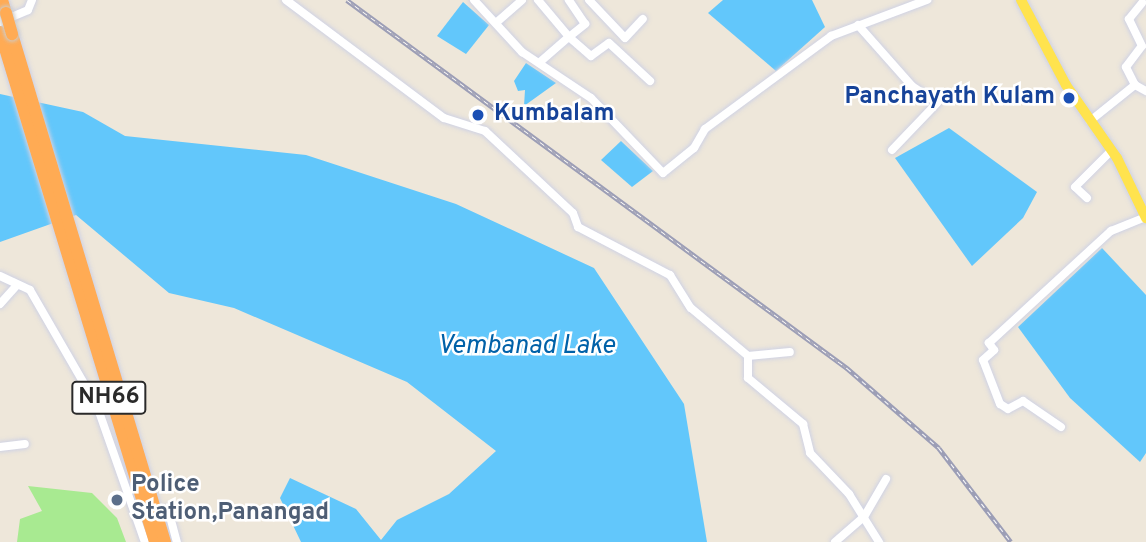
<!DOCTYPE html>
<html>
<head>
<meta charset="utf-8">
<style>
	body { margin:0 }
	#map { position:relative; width:1146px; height:542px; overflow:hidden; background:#eee7da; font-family:Overpass,sans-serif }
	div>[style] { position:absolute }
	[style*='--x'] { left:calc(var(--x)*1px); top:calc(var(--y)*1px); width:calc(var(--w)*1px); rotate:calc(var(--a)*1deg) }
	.green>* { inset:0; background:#a8ea91 }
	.water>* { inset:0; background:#62c7fb }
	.roads { filter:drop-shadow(0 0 2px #cfd2e4) drop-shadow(0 0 2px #cfd2e4) }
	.minor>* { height:8px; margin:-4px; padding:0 4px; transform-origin:4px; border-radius:4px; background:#fff }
	.major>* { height:10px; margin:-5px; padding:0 5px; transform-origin:5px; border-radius:5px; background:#ffe34e }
	.highway>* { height:12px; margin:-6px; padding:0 6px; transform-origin:6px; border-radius:6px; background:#ffab54 }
	.rail>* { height:4.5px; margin-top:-2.25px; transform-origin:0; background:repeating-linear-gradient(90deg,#fff 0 5px,#9c9eb6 0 10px); box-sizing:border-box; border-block:2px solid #9c9eb6 }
	.bridges { filter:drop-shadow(0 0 2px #ccc) drop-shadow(0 0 2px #ccc) }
	.highway-bridge>* { height:12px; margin:-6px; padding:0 6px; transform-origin:6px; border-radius:6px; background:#ffab54 }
	.dots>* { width:19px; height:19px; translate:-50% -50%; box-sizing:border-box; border:4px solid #fff; border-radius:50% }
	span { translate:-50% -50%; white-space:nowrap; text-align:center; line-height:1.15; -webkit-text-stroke:5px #fff; paint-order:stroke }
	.shield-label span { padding:2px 5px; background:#fff; border:2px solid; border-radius:5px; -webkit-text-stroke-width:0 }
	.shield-label { font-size:23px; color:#2a2a2a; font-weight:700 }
	.transit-label { font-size:24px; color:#164399; font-weight:700 }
	.right { translate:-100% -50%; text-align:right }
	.left { translate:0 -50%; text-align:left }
	.service-label { font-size:24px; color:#4e5e75; font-weight:700 }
	.water-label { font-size:26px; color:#0061a8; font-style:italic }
</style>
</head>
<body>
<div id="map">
	<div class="green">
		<i style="clip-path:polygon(28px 486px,92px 493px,117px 518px,126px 542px,17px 542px,20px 519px,42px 511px)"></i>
	</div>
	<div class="water">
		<i style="clip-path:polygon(723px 0,812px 0,825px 27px,776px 71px,708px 13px)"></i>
		<i style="clip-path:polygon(463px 2px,489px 25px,466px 54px,437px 36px)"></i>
		<i style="clip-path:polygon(526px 63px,556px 83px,524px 106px,525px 90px,518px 91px,514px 81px)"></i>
		<i style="clip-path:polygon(0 94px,83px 112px,125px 136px,306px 155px,456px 204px,594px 268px,684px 404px,707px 542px,301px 542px,280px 498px,290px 478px,356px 509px,381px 540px,397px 520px,449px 494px,496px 451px,407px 382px,234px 308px,169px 293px,76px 215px,0 242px)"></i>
		<i style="clip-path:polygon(949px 128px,1037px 192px,1023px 218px,972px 266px,895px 158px)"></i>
		<i style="clip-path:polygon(621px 141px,653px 171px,632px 187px,601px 160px)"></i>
		<i style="clip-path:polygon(1102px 248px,1146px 295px,1146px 453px,1140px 462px,1070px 398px,1018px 327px)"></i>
	</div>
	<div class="roads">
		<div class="minor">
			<i style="--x:286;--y:0;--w:197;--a:36.8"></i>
			<i style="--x:444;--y:118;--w:43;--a:17.6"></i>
			<i style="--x:485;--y:131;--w:120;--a:43"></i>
			<i style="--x:573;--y:213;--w:15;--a:70"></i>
			<i style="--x:578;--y:227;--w:104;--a:27.6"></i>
			<i style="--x:670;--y:275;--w:39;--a:58"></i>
			<i style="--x:691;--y:308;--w:75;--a:40.1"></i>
			<i style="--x:474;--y:0;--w:71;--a:47.3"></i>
			<i style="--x:522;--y:52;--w:83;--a:33.7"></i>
			<i style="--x:591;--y:98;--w:104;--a:46.2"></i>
			<i style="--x:663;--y:173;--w:40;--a:-39"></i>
			<i style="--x:694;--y:148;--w:22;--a:-60"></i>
			<i style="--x:705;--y:129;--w:157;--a:-36.4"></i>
			<i style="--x:831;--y:36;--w:103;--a:-20.6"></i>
			<i style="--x:538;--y:0;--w:48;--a:50"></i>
			<i style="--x:569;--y:37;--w:21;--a:-39"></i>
			<i style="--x:585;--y:24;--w:29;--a:-124"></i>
			<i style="--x:589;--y:0;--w:52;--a:46.5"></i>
			<i style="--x:625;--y:38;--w:26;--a:-47"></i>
			<i style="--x:0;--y:22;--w:30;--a:-23"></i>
			<i style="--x:28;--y:10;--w:11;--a:-68"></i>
			<i style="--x:497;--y:22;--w:33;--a:-41"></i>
			<i style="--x:858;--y:25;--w:81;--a:48.5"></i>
			<i style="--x:912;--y:86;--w:30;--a:34"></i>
			<i style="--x:937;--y:103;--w:65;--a:133.8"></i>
			<i style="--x:540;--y:62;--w:38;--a:-41"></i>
			<i style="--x:569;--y:37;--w:29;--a:41"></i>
			<i style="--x:591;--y:56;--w:22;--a:-36"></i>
			<i style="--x:609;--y:43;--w:56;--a:42.8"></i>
			<i style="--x:1135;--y:85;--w:13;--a:29"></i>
			<i style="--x:1090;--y:121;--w:58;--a:-38.7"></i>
			<i style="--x:1135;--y:85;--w:20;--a:-117"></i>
			<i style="--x:1126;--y:67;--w:26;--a:-53"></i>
			<i style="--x:1142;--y:46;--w:30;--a:-116"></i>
			<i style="--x:1129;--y:19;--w:21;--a:-51"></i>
			<i style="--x:1087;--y:198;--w:16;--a:-137"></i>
			<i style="--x:1075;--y:187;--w:52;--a:-45"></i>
			<i style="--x:0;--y:276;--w:33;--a:25"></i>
			<i style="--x:30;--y:290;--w:134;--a:60"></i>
			<i style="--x:97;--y:406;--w:144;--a:70.6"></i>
			<i style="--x:0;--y:304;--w:24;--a:-48"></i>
			<i style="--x:748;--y:356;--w:22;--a:90"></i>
			<i style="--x:748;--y:378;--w:72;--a:39.9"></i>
			<i style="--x:803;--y:424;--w:30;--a:76"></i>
			<i style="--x:810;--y:453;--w:57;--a:46.4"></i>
			<i style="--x:849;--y:494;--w:57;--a:58"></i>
			<i style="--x:748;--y:356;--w:42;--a:-5.4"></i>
			<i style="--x:1061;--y:427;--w:46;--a:-145.6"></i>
			<i style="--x:1023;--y:401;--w:17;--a:152"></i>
			<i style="--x:1008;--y:409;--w:9;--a:-148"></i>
			<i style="--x:1000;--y:404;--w:47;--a:-111.1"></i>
			<i style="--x:983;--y:360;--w:15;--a:-42"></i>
			<i style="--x:994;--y:350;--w:9;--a:-126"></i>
			<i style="--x:989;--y:343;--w:166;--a:-42.6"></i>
			<i style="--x:1111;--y:231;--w:37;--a:-22"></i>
			<i style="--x:0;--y:447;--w:25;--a:-7"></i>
			<i style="--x:168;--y:509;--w:34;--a:75"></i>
			<i style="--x:835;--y:542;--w:38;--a:-41"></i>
			<i style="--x:864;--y:517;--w:44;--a:-59.9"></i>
		</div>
		<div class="major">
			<i style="--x:1021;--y:0;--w:96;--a:62.1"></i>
			<i style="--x:1066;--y:85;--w:89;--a:55.1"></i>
			<i style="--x:1117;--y:158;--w:67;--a:64.2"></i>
		</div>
		<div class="highway">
			<i style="--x:2;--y:0;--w:14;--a:73"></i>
			<i style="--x:0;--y:32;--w:533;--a:73.09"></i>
			<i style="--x:12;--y:34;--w:531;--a:73.24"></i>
		</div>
	</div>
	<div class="rail">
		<i style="--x:347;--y:0;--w:621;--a:36.35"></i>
		<i style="--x:847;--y:368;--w:122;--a:41"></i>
		<i style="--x:939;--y:448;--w:118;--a:52.5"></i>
	</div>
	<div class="bridges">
		<div class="highway-bridge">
			<i style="--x:6;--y:13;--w:22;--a:74"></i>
		</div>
	</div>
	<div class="dots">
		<i style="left:1069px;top:98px;background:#1a4fb4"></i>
		<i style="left:478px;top:115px;background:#1a4fb4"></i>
		<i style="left:117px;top:500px;background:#5c6f8a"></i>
	</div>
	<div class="shield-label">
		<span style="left:109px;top:398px">NH66</span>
	</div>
	<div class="transit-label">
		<span class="right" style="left:1055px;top:98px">Panchayath Kulam</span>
		<span class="left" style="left:494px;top:115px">Kumbalam</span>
	</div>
	<div class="service-label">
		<span class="left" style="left:131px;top:500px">Police<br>Station,Panangad</span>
	</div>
	<div class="water-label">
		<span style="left:526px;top:347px">Vembanad Lake</span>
	</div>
</div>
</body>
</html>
